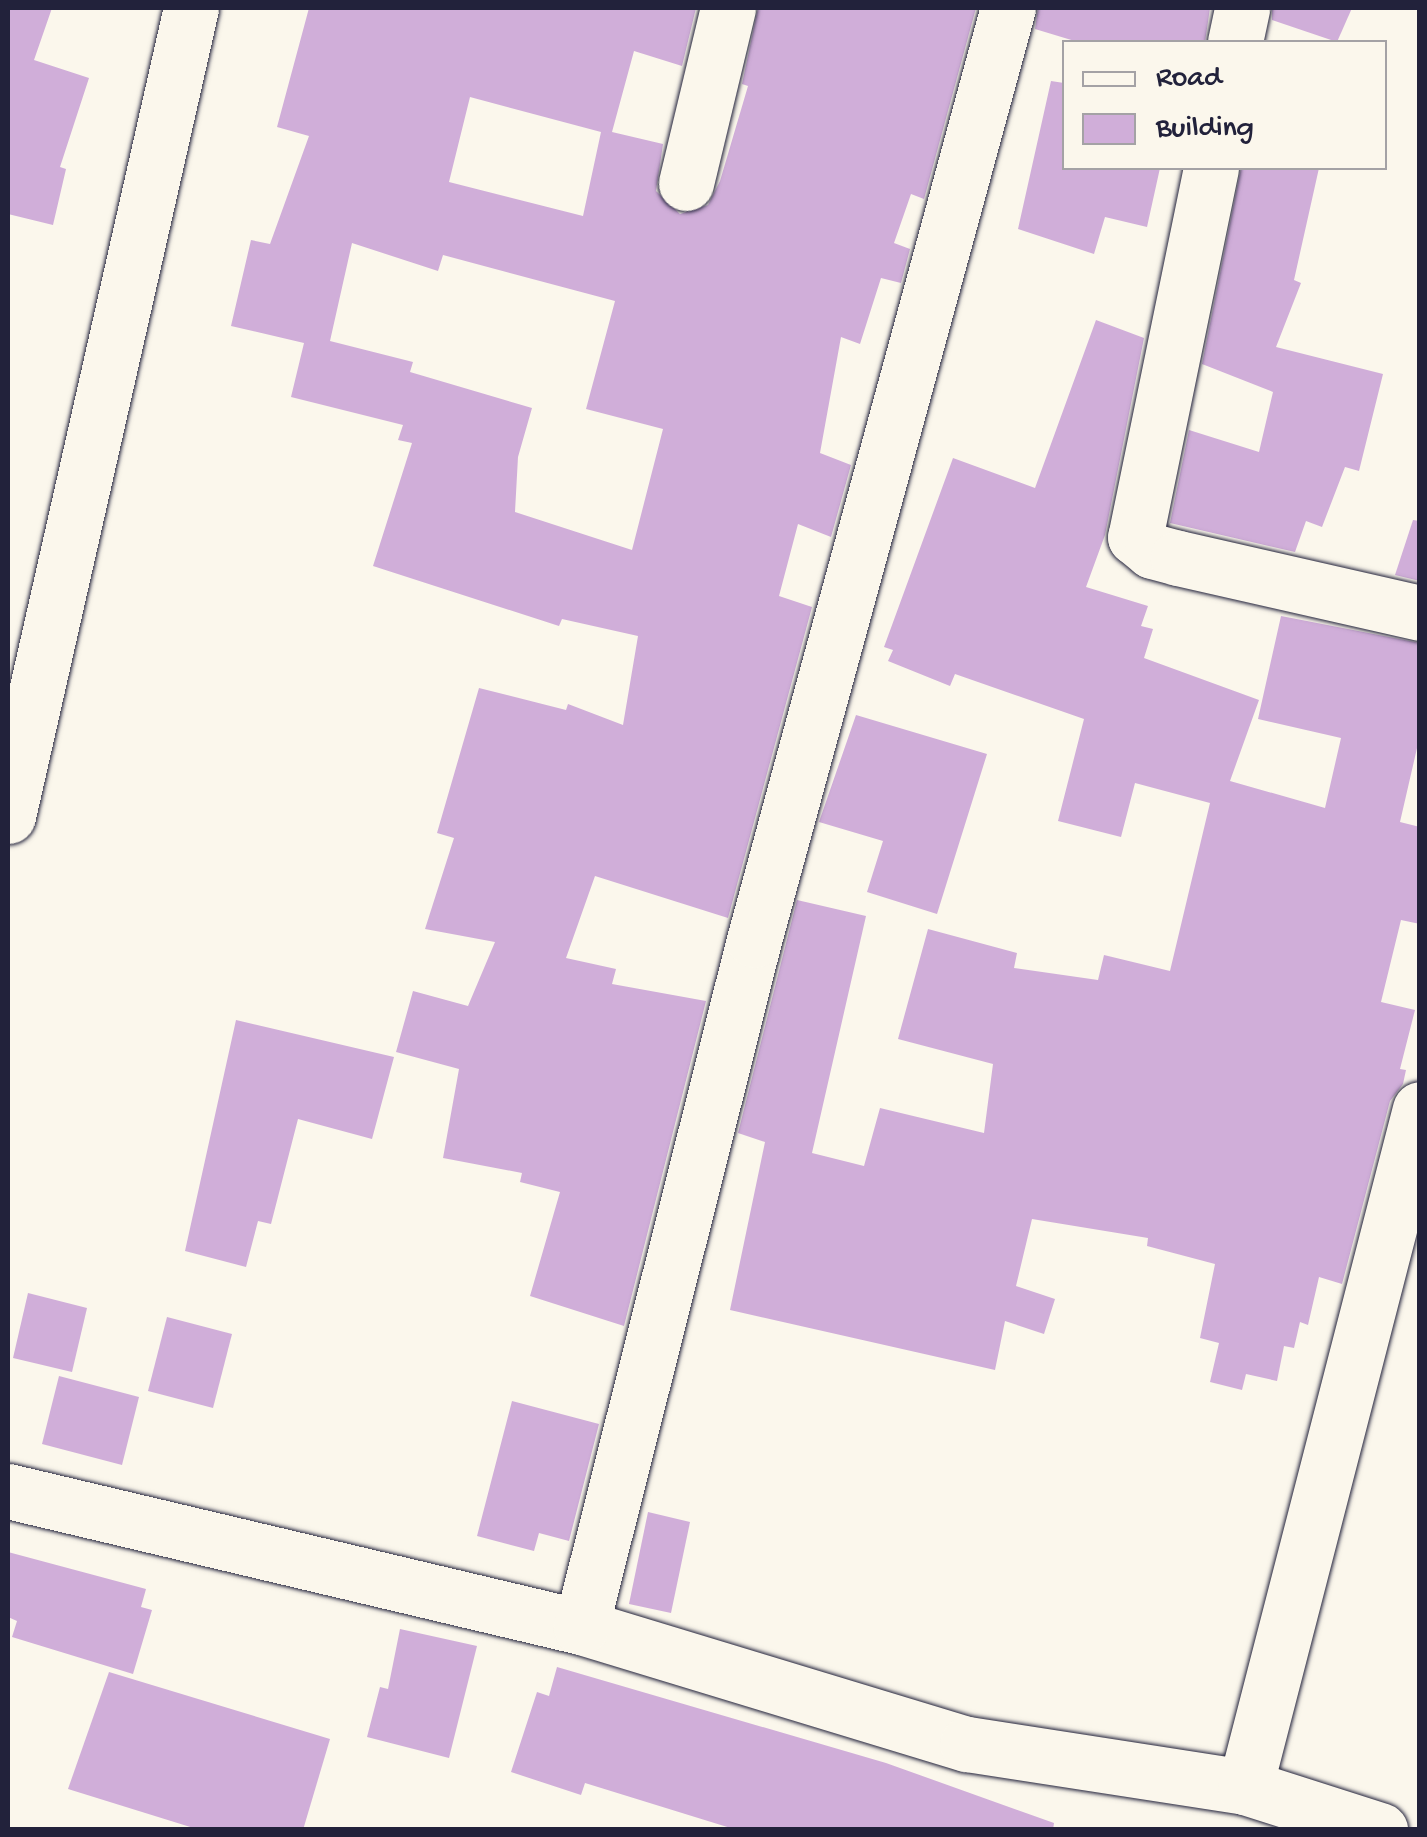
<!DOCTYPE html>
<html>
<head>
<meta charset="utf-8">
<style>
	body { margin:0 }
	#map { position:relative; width:1427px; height:1837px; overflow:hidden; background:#fbf7ec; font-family:"Gochi Hand",sans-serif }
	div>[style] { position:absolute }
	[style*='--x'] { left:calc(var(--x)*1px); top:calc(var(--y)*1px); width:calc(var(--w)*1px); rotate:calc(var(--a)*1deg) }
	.building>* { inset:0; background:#d0aed9 }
	.roads { filter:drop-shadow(0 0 2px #22223b) drop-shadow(0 0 2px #22223b) }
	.minor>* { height:55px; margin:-27.5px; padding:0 27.5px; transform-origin:27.5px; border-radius:27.5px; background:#fbf7ec }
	span { translate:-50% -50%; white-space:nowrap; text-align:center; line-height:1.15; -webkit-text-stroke:10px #fbf7ec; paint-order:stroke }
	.frame { position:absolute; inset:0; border:10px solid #22223b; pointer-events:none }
	.legend { position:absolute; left:1062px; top:40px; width:325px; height:130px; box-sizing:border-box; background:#fbf7ec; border:2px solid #a4a2a5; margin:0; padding:12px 18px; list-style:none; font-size:30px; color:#22223b }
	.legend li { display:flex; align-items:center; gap:20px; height:50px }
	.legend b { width:50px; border:2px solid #a4a2a5 }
</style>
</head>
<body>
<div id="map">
	<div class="building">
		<i style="clip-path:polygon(8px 8px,52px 8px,34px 60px,89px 78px,60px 167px,66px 169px,53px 225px,8px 214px)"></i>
		<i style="clip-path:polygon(evenodd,309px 8px,696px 8px,682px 66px,634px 51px,612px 132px,663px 144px,656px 191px,680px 214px,708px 205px,720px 181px,748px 86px,742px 84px,758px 8px,976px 8px,924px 199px,911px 194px,894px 243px,910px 249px,901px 283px,881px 278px,860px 344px,841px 337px,820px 453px,851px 465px,831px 537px,798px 524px,779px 596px,812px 607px,728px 918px,595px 876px,566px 958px,616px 969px,612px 984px,706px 1001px,624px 1326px,530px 1296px,560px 1192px,520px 1182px,522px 1173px,443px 1158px,459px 1069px,396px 1052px,413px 991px,468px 1006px,495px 942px,425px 929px,454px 838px,437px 833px,479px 688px,566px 710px,568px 704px,623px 725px,638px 636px,562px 619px,559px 626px,373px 566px,412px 443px,398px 440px,403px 425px,291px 397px,304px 343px,231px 326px,251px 240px,270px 244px,309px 136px,277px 127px,309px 8px,470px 97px,601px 132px,583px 216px,449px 182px,470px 97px,309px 8px,352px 243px,438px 271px,443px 255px,615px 301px,586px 409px,663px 429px,632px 550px,515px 512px,518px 457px,532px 408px,410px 372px,413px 362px,330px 341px,352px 243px)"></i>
		<i style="clip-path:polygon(1038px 8px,1210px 8px,1205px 42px,1078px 42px,1035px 29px)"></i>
		<i style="clip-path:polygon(1272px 8px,1352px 8px,1337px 42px,1272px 20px)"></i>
		<i style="clip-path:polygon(1051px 81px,1064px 83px,1064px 168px,1160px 168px,1147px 227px,1105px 217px,1094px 254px,1018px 229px)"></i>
		<i style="clip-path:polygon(1241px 168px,1319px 168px,1294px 280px,1301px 283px,1276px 347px,1383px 374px,1359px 471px,1345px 467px,1322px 527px,1306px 521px,1295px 552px,1170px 523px,1189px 430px,1259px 452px,1273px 392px,1202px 364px)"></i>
		<i style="clip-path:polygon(1096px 320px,1144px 338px,1105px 535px,1086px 587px,1148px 606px,1141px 626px,1153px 629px,1144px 658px,1259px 700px,1230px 781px,1325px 808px,1341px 738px,1258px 719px,1281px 616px,1420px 643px,1420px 735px,1400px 822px,1420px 827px,1420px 924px,1401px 920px,1381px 1002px,1415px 1010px,1400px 1069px,1406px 1070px,1403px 1084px,1390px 1101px,1342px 1284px,1319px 1277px,1308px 1325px,1300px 1322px,1294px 1348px,1284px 1346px,1277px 1381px,1246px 1374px,1242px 1390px,1210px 1382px,1219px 1343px,1200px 1338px,1215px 1264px,1147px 1246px,1148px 1238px,1032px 1219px,1016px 1286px,1055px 1299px,1044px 1334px,1005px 1321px,995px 1370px,730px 1310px,765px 1142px,738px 1133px,797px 900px,866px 916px,812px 1153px,864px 1166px,880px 1108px,984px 1133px,993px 1064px,898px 1039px,928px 929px,1017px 953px,1014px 968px,1098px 980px,1104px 955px,1170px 971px,1210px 803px,1135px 783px,1121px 837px,1058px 821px,1084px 719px,955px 674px,950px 686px,888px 661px,893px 650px,884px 647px,953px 458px,1035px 488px)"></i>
		<i style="clip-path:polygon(1413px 520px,1420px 521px,1420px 581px,1395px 575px)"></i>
		<i style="clip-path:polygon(856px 715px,987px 754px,937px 914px,867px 892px,883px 841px,819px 822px)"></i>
		<i style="clip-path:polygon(236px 1020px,394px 1057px,372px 1139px,298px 1119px,271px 1224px,258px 1221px,246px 1267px,185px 1251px)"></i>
		<i style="clip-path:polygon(28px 1293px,87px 1308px,72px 1372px,13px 1358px)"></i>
		<i style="clip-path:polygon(167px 1317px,232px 1334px,213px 1408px,148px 1391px)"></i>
		<i style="clip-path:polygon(59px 1376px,139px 1397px,122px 1465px,42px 1444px)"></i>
		<i style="clip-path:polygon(512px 1401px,599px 1424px,569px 1541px,539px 1533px,534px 1551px,477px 1536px)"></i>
		<i style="clip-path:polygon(648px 1512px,690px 1522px,671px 1613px,629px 1604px)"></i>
		<i style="clip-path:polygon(8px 1552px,146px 1589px,141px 1607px,152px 1610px,133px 1674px,12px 1637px,17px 1621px,8px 1617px)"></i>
		<i style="clip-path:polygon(400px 1629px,477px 1646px,449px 1758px,367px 1737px,380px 1687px,388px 1689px)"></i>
		<i style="clip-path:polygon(557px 1667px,886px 1763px,1054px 1823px,1053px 1830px,737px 1830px,585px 1783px,581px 1795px,511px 1772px,537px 1692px,549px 1696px)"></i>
		<i style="clip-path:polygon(109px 1672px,330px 1739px,303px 1830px,200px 1830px,68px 1789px)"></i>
	</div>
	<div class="roads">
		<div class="minor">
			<i style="--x:1235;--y:42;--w:35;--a:-78"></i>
			<i style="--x:1211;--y:168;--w:377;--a:101.6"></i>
			<i style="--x:1135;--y:537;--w:22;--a:39"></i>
			<i style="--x:1152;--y:551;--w:27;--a:15"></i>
			<i style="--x:1178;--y:558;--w:248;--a:12.8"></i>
			<i style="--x:686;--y:183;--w:180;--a:-76.5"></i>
			<i style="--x:8;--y:816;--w:828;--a:-77.24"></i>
			<i style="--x:8;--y:1491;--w:589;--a:13.35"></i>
			<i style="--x:581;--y:1627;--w:403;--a:16.9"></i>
			<i style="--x:967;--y:1744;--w:281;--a:8.8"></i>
			<i style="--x:1245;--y:1787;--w:142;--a:17.7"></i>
			<i style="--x:581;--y:1627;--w:708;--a:-75.87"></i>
			<i style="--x:754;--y:940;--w:966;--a:-74.76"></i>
			<i style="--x:1245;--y:1787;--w:700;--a:-75.53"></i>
		</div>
	</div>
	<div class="frame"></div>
	<ul class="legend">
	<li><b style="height:12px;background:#fbf7ec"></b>Road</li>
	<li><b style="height:28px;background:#d0aed9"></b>Building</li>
	</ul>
</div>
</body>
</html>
